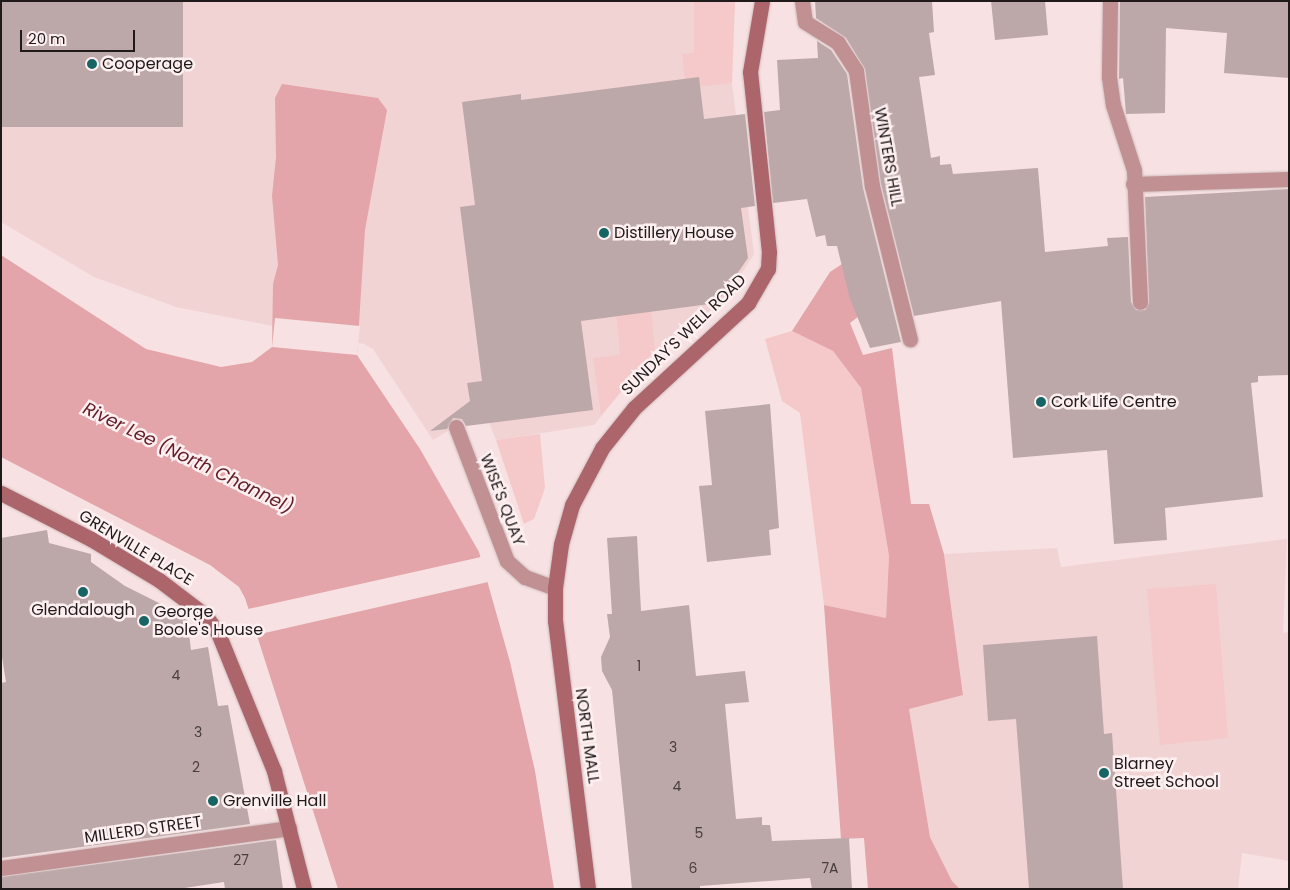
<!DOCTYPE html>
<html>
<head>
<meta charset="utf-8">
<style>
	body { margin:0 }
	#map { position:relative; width:1290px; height:890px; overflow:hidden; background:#f7e1e2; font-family:Poppins,sans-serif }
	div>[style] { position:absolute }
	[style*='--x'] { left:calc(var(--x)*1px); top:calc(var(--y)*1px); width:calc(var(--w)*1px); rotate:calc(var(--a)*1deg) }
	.built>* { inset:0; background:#f2d3d4 }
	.green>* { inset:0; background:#f5c8ca }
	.forest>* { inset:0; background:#e3a5a9 }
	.pier>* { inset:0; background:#f7e1e2 }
	.building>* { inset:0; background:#bda8a9 }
	.roads { filter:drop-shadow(0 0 1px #d0bdbe) drop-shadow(0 0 1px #d0bdbe) }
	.street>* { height:15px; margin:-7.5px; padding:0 7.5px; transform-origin:7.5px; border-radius:7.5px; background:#c19093 }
	.secondary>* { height:15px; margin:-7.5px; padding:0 7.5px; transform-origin:7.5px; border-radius:7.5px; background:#ab656b }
	.dots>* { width:14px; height:14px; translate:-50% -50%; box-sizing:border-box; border:2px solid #fef0f1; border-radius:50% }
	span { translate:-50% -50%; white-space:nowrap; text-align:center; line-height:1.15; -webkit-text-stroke:5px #fef0f1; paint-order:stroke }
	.number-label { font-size:14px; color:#483e3e }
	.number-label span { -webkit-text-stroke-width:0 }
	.poi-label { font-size:16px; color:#211a1a }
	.left { translate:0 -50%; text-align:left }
	.street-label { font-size:16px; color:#211a1a }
	.water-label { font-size:18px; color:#631c28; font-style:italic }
	.frame { position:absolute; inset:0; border:2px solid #211a1a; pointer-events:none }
	.scale { position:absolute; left:20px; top:30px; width:115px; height:22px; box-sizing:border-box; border:2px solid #211a1a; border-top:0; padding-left:6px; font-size:15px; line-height:18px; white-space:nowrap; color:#211a1a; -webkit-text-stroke:4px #fef0f1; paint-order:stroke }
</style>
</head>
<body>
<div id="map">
	<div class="built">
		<i style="clip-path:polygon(1px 1px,735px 1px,730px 69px,754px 254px,724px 301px,655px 351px,594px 425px,496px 440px,486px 414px,472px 416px,433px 440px,373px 349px,364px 344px,176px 307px,94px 277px,1px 222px)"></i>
		<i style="clip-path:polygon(1287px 539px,1283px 633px,1289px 632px,1289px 861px,1242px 853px,1238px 889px,960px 889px,952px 881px,930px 837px,909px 709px,963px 694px,944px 554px,1057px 548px,1061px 567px)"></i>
	</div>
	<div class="green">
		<i style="clip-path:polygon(694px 1px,735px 1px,732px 83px,686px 88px,682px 54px,694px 53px)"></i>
		<i style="clip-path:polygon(651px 309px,655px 351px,601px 415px,593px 358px,620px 355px,616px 312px)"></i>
		<i style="clip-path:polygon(792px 331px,833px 351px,861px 388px,889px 556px,886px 618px,824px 605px,800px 413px,782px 401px,765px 339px)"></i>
		<i style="clip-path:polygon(540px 434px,545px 488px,534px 519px,524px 524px,496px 440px)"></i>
		<i style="clip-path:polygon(1216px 584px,1228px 738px,1160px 745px,1147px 589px)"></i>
	</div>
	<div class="forest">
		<i style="clip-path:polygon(282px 84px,378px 98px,387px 110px,365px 230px,357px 355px,420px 449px,479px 552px,510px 662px,535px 771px,554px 889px,338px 889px,245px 598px,239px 587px,210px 565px,1px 457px,1px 255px,146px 349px,221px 367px,252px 362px,272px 347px,273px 284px,278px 265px,272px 196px,276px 157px,275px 98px)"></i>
		<i style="clip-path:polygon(842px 264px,859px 316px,850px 323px,863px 355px,892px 348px,911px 504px,929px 504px,944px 554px,963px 695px,909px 709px,930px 837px,952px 881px,960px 889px,868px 889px,864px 838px,841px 839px,824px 605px,886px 618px,889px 556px,861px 388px,833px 351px,792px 331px,830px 272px)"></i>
	</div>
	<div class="pier">
		<i style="clip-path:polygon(275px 318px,360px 326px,357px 355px,272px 347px)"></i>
		<i style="clip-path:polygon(481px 557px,488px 582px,256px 635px,248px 609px)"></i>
	</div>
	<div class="building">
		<i style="clip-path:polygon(1px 1px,183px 1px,183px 127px,1px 127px)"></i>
		<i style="clip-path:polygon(815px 1px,932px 1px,934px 32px,929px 33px,935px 75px,919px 77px,931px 158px,940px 156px,940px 165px,951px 164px,953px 174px,1038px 168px,1045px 252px,1108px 246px,1107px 238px,1128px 237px,1131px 302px,1136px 310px,1145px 310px,1149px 302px,1145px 197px,1289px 189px,1289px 375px,1258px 376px,1258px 382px,1251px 383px,1263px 497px,1165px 508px,1167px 540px,1114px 544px,1107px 450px,1013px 458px,1001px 301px,914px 316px,881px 184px,865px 69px,846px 38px,816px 18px)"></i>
		<i style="clip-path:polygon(991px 1px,1045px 1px,1048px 35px,995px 40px)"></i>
		<i style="clip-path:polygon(1120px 1px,1289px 1px,1289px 78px,1224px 73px,1227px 33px,1166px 28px,1165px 113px,1126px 114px,1123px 78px,1119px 79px)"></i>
		<i style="clip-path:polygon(817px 41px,831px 50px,847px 74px,863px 188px,901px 342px,870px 348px,850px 299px,837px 246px,827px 246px,825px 235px,816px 237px,807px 199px,773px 203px,764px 112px,780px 110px,777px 60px,818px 58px)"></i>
		<i style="clip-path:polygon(699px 77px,704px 119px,745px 114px,755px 206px,741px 208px,748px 258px,717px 303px,581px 321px,593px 410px,466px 426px,462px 419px,453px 418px,447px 429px,430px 431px,470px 401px,467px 383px,482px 381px,460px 207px,475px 205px,462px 102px,521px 94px,521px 100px)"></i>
		<i style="clip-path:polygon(770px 404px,779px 528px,769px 530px,771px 555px,707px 562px,699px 486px,712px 485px,705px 411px)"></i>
		<i style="clip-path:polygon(47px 530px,49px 543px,91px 554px,91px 562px,125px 586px,187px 617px,191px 650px,208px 647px,218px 706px,228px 705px,250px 824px,1px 858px,1px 683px,6px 682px,1px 651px,1px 538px)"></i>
		<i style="clip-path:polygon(637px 536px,641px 611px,689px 605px,696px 676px,745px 671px,749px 702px,725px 704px,736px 819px,762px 817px,762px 825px,770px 825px,772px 841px,849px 838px,852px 889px,812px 889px,810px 878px,700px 886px,700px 889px,632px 889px,612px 690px,602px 671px,601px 657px,610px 637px,607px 614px,612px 614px,607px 538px)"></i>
		<i style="clip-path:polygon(1097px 636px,1104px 734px,1112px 733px,1123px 889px,1029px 889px,1016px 719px,988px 721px,983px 645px)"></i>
		<i style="clip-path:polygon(276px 840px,283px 889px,225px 889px,224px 882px,178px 889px,1px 889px,1px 877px)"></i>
	</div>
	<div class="roads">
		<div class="street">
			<i style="--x:802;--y:1;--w:21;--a:82"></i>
			<i style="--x:805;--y:22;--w:39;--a:32"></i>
			<i style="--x:838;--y:43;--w:33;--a:57"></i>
			<i style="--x:856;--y:71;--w:116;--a:82.1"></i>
			<i style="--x:872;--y:186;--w:158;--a:76.1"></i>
			<i style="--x:1110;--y:1;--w:76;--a:90.8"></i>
			<i style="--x:1109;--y:77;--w:28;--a:82"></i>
			<i style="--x:1113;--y:105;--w:68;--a:72.1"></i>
			<i style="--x:1134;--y:170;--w:132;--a:87.4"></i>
			<i style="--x:1133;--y:184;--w:156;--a:-1.8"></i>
			<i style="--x:456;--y:427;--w:143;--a:69.2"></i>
			<i style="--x:507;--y:561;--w:24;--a:42"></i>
			<i style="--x:525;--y:577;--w:32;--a:20"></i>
			<i style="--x:1;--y:868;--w:291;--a:-7.9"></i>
		</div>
		<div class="secondary">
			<i style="--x:1;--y:493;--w:101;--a:27.1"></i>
			<i style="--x:91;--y:539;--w:79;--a:31.1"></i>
			<i style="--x:159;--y:580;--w:58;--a:37.3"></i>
			<i style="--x:205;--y:615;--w:22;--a:54"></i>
			<i style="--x:218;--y:633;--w:149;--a:67.9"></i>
			<i style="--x:274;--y:771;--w:122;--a:75.7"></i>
			<i style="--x:588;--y:889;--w:270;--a:-97"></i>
			<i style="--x:555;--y:621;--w:33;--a:-90"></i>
			<i style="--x:555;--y:588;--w:44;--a:-82.2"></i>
			<i style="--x:561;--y:544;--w:41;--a:-74.2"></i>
			<i style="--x:572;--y:505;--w:64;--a:-62.2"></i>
			<i style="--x:602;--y:448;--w:51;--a:-51.3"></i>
			<i style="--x:634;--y:408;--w:155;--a:-42.6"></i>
			<i style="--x:748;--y:303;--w:39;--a:-60"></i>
			<i style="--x:768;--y:269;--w:17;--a:-87"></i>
			<i style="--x:769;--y:252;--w:181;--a:-96"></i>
			<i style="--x:750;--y:72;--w:72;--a:-80.4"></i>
		</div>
	</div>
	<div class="dots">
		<i style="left:92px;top:64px;background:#166564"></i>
		<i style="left:604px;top:233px;background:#166564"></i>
		<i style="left:1041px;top:402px;background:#166564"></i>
		<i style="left:83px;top:592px;background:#166564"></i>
		<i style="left:144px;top:621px;background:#166564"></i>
		<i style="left:1104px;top:773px;background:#166564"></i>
		<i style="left:213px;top:801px;background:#166564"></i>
	</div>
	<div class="number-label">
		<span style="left:639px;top:666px">1</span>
		<span style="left:176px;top:675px">4</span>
		<span style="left:198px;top:732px">3</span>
		<span style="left:673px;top:747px">3</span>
		<span style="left:196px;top:767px">2</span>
		<span style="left:677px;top:786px">4</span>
		<span style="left:699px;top:833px">5</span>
		<span style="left:241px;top:860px">27</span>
		<span style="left:693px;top:868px">6</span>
		<span style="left:830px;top:868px">7A</span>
	</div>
	<div class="poi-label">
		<span class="left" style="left:102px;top:64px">Cooperage</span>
		<span class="left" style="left:614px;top:233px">Distillery House</span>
		<span class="left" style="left:1051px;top:402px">Cork Life Centre</span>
		<span style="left:83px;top:610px">Glendalough</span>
		<span class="left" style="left:154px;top:621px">George<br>Boole's House</span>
		<span class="left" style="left:1114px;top:773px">Blarney<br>Street School</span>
		<span class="left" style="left:223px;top:801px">Grenville Hall</span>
	</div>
	<div class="street-label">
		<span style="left:888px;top:157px;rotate:80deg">WINTERS HILL</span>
		<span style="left:684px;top:335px;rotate:-44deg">SUNDAY'S WELL ROAD</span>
		<span style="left:502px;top:500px;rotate:69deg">WISE'S QUAY</span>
		<span style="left:136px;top:548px;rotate:31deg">GRENVILLE PLACE</span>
		<span style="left:587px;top:736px;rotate:82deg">NORTH MALL</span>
		<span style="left:143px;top:830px;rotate:-8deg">MILLERD STREET</span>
	</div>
	<div class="water-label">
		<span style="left:188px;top:458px;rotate:26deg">River Lee (North Channel)</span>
	</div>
	<div class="frame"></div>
	<div class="scale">20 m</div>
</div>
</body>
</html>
